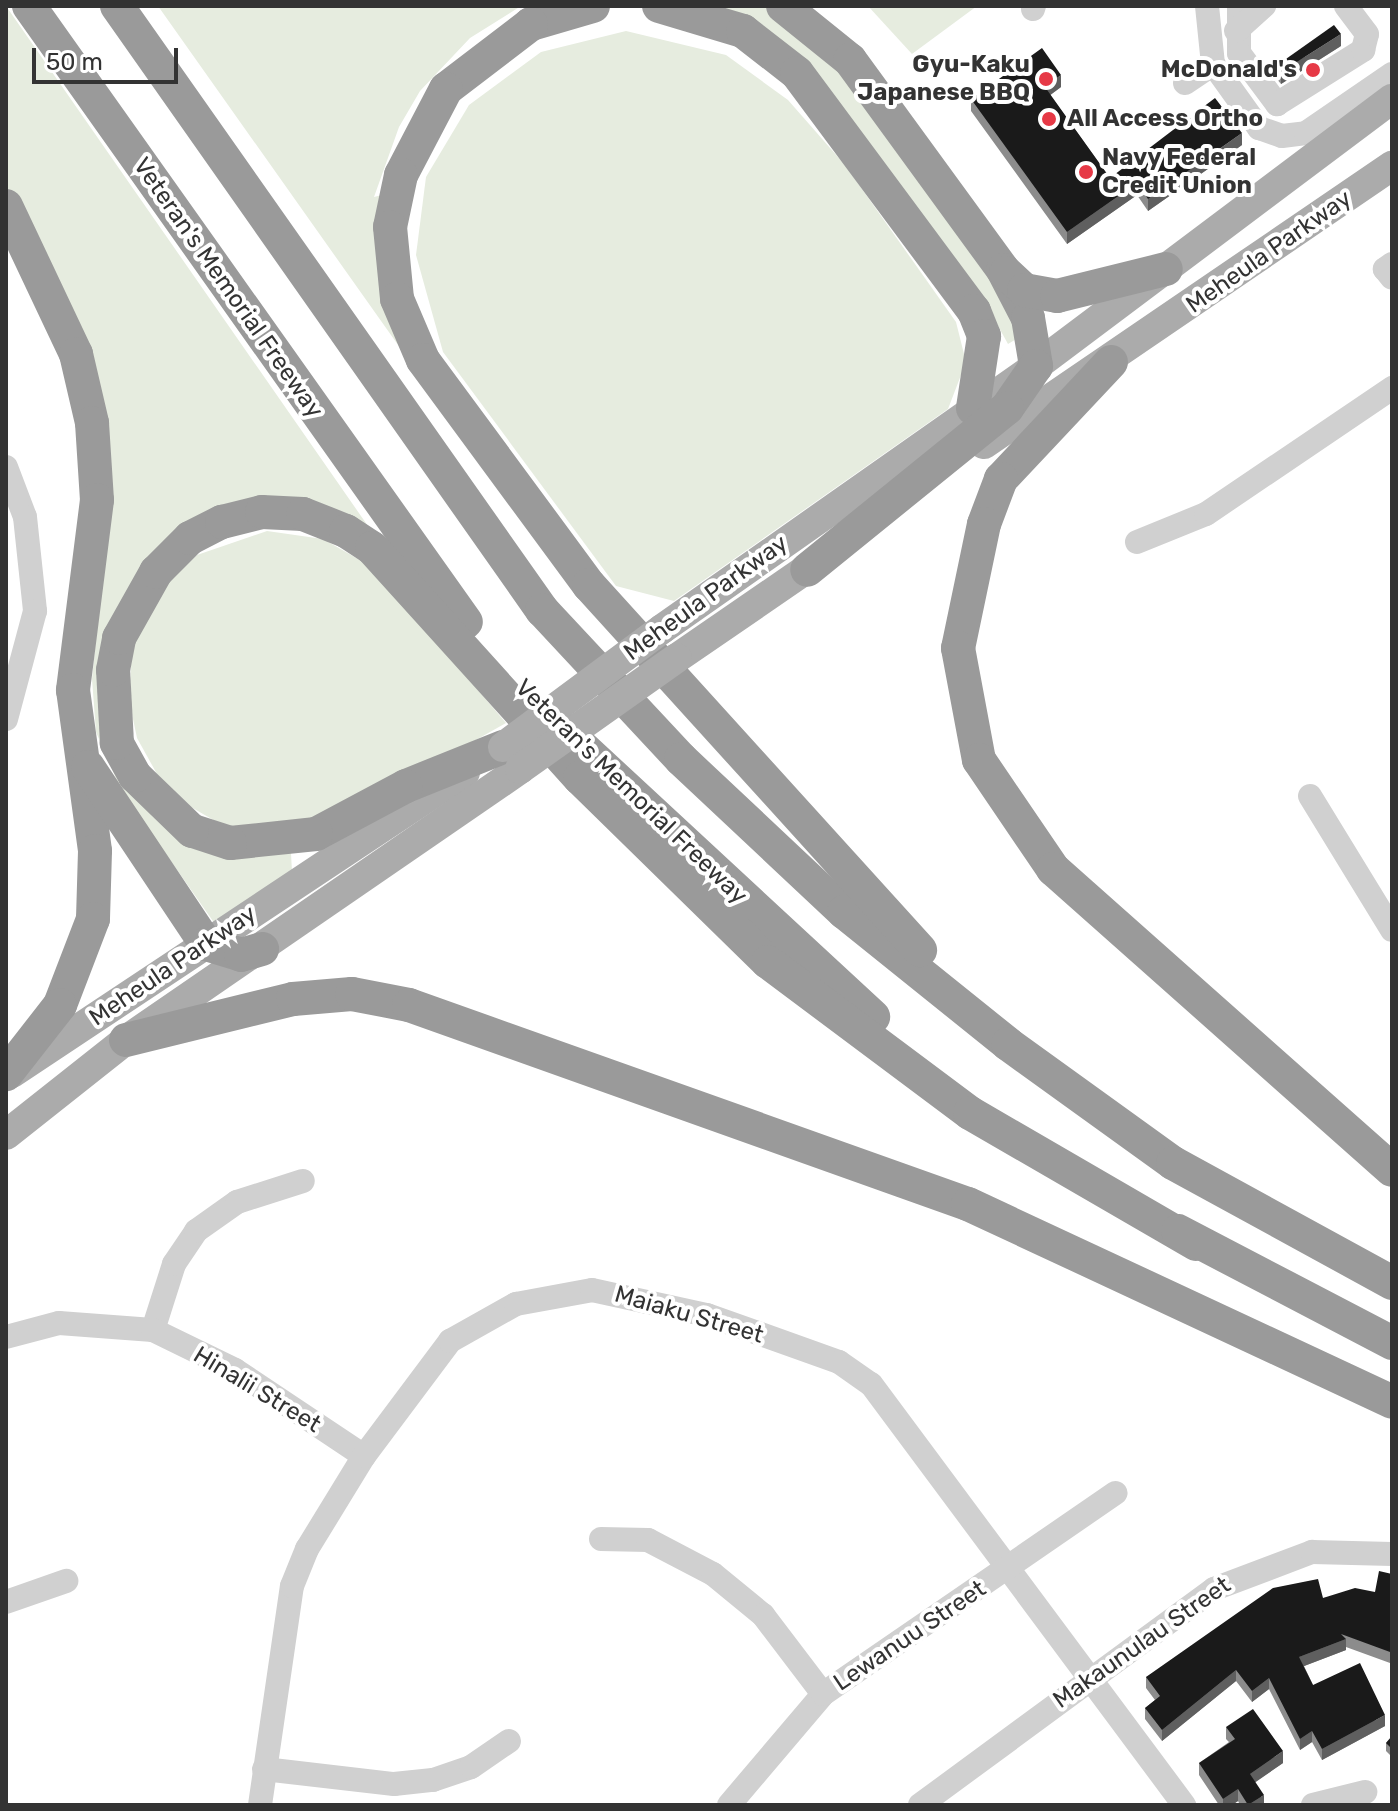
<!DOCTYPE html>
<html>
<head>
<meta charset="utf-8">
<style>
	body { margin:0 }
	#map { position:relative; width:1398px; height:1811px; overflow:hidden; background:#fff; font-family:Rubik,sans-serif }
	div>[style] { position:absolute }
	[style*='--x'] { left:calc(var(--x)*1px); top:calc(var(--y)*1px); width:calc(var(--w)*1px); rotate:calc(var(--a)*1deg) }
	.green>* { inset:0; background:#e6ecdf }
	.minor>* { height:24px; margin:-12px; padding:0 12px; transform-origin:12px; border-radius:12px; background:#d0d0d0 }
	.major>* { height:30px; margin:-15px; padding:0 15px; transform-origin:15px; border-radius:15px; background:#ababab }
	.highway>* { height:34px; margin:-17px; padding:0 17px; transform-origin:17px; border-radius:17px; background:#9a9a9a }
	.major-bridge>* { height:30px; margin:-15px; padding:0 15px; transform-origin:15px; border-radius:15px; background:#ababab }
	.wall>* { inset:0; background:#8c8c8c }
	.shaded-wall>* { inset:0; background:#5f5f5f }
	.building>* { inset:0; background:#1a1a1a }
	.dots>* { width:22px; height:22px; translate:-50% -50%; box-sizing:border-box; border:4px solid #fff; border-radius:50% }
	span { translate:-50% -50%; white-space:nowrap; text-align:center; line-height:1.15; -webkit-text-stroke:8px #fff; paint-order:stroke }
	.poi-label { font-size:24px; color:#333; font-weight:700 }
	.right { translate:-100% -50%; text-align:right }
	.left { translate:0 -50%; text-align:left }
	.street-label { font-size:24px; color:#333 }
	.frame { position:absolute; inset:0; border:8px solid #333; pointer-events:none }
	.scale { position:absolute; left:32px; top:48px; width:146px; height:36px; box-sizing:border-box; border:4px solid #333; border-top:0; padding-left:10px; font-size:24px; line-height:28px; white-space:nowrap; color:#333; -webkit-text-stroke:6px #fff; paint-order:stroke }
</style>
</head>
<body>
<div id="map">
	<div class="green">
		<i style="clip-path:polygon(6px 6px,377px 539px,270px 500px,114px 613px,130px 793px,163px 826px,291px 853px,292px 872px,215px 924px,121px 790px,96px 732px,92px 679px,111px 488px,6px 186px)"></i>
		<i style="clip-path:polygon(158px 6px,521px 6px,470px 38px,420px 91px,399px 127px,374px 197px,382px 195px,376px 244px,517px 513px)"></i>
		<i style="clip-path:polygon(709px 6px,767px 6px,808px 35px,945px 204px,1023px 335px,1008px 344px,981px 295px,828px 88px)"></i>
		<i style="clip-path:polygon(868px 6px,977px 6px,912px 54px)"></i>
		<i style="clip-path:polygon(626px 31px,726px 55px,788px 100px,845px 165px,956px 322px,966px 362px,948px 409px,674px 601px,616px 586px,443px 352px,416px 255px,426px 177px,469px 105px,541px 52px)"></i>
		<i style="clip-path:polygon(267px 531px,323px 539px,374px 568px,506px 723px,332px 821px,274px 837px,222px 825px,191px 807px,157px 774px,137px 738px,129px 700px,132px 649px,162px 588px,197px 555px)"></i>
	</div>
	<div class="minor">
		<i style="--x:1207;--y:6;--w:58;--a:84.1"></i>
		<i style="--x:1213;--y:64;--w:79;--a:54.3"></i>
		<i style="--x:1259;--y:128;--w:24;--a:19"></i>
		<i style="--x:1282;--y:136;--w:24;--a:-7"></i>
		<i style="--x:1306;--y:133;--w:104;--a:-34.5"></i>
		<i style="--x:1239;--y:6;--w:47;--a:90"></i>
		<i style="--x:1239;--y:53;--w:64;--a:53.3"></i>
		<i style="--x:1277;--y:104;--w:102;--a:-32.1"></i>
		<i style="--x:1363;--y:50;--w:16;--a:-76"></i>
		<i style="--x:1367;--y:34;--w:35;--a:-127"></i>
		<i style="--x:1033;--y:9;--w:3;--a:-72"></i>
		<i style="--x:1236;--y:31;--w:38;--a:-42"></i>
		<i style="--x:1185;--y:83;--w:34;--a:-34"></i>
		<i style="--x:1392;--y:264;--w:9;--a:144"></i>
		<i style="--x:1385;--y:269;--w:11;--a:52"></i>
		<i style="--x:6;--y:467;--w:53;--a:69.2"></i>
		<i style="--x:25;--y:517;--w:95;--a:83.9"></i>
		<i style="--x:35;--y:611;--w:112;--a:105"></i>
		<i style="--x:1137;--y:542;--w:74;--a:-22.1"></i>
		<i style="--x:1206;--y:514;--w:225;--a:-34.1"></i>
		<i style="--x:1310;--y:796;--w:157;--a:58.5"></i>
		<i style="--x:153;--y:1330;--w:69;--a:-72.3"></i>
		<i style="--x:174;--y:1264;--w:40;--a:-56"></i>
		<i style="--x:196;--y:1231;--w:50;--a:-35.3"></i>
		<i style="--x:237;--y:1202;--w:69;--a:-17.7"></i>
		<i style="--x:6;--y:1337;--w:55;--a:-14.8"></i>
		<i style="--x:59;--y:1323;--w:94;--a:4.3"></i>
		<i style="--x:153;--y:1330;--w:91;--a:26"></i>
		<i style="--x:235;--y:1370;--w:155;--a:33.7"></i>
		<i style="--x:601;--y:1539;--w:47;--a:1.2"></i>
		<i style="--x:648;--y:1540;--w:73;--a:27.6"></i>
		<i style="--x:713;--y:1574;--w:65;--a:39.4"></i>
		<i style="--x:763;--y:1615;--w:99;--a:52.8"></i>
		<i style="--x:6;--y:1602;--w:64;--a:-19.3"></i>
		<i style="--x:264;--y:1769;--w:131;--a:6.6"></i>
		<i style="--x:394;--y:1784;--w:39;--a:-6"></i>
		<i style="--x:433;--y:1780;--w:40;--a:-18.9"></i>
		<i style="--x:471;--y:1767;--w:46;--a:-34.4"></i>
		<i style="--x:260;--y:1805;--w:221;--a:-81.7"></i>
		<i style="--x:292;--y:1586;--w:40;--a:-68"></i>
		<i style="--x:307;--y:1549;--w:109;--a:-58.5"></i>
		<i style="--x:364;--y:1456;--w:144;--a:-53.2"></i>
		<i style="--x:450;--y:1341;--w:76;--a:-29.3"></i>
		<i style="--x:516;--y:1304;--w:77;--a:-10.4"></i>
		<i style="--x:592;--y:1290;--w:118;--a:12.3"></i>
		<i style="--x:707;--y:1315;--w:140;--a:19.6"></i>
		<i style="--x:839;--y:1362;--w:39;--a:35"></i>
		<i style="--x:871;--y:1384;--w:525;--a:53.37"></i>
		<i style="--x:729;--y:1805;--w:145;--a:-49.7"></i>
		<i style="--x:823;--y:1694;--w:355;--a:-34.5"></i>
		<i style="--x:920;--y:1805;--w:365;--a:-36.3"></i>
		<i style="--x:1214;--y:1589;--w:105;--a:-20.7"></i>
		<i style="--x:1312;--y:1552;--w:80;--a:1.4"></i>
		<i style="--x:1313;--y:1805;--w:54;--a:-14"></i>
	</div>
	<div class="major">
		<i style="--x:984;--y:444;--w:494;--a:-34.3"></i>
		<i style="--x:662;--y:629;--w:457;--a:-35.1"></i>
		<i style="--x:1036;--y:366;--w:445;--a:-36.9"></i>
		<i style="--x:677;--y:658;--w:182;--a:-34.5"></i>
		<i style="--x:12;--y:1073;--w:544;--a:-33.6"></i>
		<i style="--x:6;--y:1135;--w:153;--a:-38.4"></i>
		<i style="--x:126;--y:1040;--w:478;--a:-34.5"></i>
	</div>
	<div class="highway">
		<i style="--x:29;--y:6;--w:755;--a:54.65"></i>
		<i style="--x:117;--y:6;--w:739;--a:54.87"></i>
		<i style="--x:542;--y:610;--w:204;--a:47"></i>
		<i style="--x:681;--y:759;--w:224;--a:43.2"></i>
		<i style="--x:844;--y:912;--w:211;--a:38.8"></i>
		<i style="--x:1008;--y:1044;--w:203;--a:35.8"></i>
		<i style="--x:1173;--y:1163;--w:250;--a:28.7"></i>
		<i style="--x:593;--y:6;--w:65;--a:163.8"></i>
		<i style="--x:531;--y:24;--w:107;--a:142.6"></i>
		<i style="--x:446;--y:89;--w:97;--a:117.6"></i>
		<i style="--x:401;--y:175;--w:53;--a:101.9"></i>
		<i style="--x:390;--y:227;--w:72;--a:84.4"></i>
		<i style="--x:397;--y:299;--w:66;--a:66.9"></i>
		<i style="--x:423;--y:360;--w:280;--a:53.6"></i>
		<i style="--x:589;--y:585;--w:493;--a:47.8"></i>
		<i style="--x:659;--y:6;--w:88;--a:16.6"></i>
		<i style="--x:743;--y:31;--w:68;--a:37.9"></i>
		<i style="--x:797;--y:73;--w:297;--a:53.4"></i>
		<i style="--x:974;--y:311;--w:27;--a:68"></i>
		<i style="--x:984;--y:336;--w:73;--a:98.7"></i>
		<i style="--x:783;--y:6;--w:86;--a:38.9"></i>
		<i style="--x:850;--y:60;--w:260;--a:53.9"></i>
		<i style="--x:1003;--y:270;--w:54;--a:62.5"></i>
		<i style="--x:1028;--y:318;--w:49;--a:80.5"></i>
		<i style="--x:1036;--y:366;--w:51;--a:124.6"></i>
		<i style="--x:1007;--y:408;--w:257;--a:141"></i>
		<i style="--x:6;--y:206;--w:164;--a:64.7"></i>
		<i style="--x:76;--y:354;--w:71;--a:76.9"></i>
		<i style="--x:92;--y:423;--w:77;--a:86.3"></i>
		<i style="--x:97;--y:500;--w:192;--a:97.2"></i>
		<i style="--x:73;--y:690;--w:162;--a:82.2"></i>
		<i style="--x:95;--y:851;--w:68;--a:91.7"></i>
		<i style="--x:93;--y:919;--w:92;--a:111"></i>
		<i style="--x:60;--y:1005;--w:88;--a:128"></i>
		<i style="--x:1006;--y:273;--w:25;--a:43"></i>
		<i style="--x:1024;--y:290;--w:34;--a:10"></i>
		<i style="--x:1057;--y:296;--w:112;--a:-13.9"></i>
		<i style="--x:1111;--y:362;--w:161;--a:133.2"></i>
		<i style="--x:1001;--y:479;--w:48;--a:110.7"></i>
		<i style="--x:984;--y:524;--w:127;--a:101.8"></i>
		<i style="--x:958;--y:648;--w:114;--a:79.4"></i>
		<i style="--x:979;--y:760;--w:132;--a:55.8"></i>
		<i style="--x:1053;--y:869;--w:453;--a:41.6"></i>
		<i style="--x:557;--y:724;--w:431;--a:42.8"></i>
		<i style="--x:503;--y:747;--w:105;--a:158.1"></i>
		<i style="--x:406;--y:786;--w:102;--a:151.9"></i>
		<i style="--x:316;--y:834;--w:86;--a:174"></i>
		<i style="--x:230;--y:843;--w:40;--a:-162"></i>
		<i style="--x:192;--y:831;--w:79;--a:-136"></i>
		<i style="--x:135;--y:776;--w:38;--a:-119"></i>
		<i style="--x:117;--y:743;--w:73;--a:-93.1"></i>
		<i style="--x:113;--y:670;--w:33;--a:-79"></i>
		<i style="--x:119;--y:638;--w:76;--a:-60.7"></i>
		<i style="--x:156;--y:572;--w:48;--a:-45"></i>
		<i style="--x:190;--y:538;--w:36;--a:-27"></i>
		<i style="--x:222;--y:522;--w:41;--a:-14"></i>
		<i style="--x:262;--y:512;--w:41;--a:2.8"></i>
		<i style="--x:303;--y:514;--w:46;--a:21.6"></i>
		<i style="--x:346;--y:531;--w:31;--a:33"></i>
		<i style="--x:372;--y:548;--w:310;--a:47.9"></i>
		<i style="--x:580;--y:778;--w:263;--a:44.4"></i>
		<i style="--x:768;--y:962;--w:252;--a:36.8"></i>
		<i style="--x:970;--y:1113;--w:261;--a:30.1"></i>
		<i style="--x:88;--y:767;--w:213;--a:56.3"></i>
		<i style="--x:206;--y:944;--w:37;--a:17"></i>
		<i style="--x:241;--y:955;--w:22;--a:-16"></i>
		<i style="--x:126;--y:1040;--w:172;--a:-13.8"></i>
		<i style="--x:293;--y:999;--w:59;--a:-4.8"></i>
		<i style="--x:352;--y:994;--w:58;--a:10.9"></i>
		<i style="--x:409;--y:1005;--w:593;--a:19.6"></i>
		<i style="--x:968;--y:1204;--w:468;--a:25"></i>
		<i style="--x:1178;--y:1231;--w:242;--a:27.6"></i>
	</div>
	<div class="major-bridge">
		<i style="--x:503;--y:747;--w:198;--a:-36.6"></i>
		<i style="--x:520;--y:769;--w:192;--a:-35.3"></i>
	</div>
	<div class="wall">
		<i style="clip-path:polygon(1341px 46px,1281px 84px,1276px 78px,1276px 66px)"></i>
		<i style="clip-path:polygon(1061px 87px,1050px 95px,1110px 178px,1242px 145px,1148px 211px,1137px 195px,1067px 244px,971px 111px,971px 99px)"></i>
		<i style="clip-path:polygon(1392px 1574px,1390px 1663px,1346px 1647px,1346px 1650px,1304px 1666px,1313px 1685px,1385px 1726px,1322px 1760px,1312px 1742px,1300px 1750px,1269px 1689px,1252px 1702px,1236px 1681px,1162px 1741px,1145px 1719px,1145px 1708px,1155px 1700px,1146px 1688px,1146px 1677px,1323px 1598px,1375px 1592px)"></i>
		<i style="clip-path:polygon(1226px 1727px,1283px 1763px,1255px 1782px,1264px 1805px,1240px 1805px,1238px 1801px,1232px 1805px,1219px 1805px,1199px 1775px,1199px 1763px,1229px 1742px,1226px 1739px)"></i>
		<i style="clip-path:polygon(1392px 1736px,1392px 1757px,1386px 1751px,1386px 1743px)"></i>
	</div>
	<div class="shaded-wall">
		<i style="clip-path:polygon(1341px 34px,1341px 46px,1281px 84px,1281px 72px)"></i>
		<i style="clip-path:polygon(1061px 75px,1061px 87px,1045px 99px,1045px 87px)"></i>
		<i style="clip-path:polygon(1242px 133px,1242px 145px,1148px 211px,1148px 199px)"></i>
		<i style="clip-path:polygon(1137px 183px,1137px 195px,1067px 244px,1067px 232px)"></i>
		<i style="clip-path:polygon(1346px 1639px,1346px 1650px,1299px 1668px,1299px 1657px)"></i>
		<i style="clip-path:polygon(1236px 1670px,1236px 1681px,1162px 1741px,1162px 1730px)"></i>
		<i style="clip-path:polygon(1269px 1678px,1269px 1689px,1252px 1702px,1252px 1691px)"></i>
		<i style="clip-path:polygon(1385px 1715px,1385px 1726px,1322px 1760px,1322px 1749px)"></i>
		<i style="clip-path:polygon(1312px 1731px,1312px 1742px,1300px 1750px,1300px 1739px)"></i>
		<i style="clip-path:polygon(1283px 1751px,1283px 1763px,1250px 1786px,1250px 1774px)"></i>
		<i style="clip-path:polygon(1238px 1789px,1238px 1801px,1232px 1805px,1223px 1805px,1223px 1799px)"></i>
		<i style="clip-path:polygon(1264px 1795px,1264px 1805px,1248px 1805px)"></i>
	</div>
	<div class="building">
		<i style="clip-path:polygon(1334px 25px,1341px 34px,1281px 72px,1276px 66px)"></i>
		<i style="clip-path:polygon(1042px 48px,1061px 75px,1045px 87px,1110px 178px,1215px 98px,1242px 133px,1148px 199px,1137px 183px,1067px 232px,971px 99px)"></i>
		<i style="clip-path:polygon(1379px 1571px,1392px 1574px,1392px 1641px,1390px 1652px,1341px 1634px,1346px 1639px,1299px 1657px,1313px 1685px,1360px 1663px,1385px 1715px,1322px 1749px,1312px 1731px,1300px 1739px,1269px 1678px,1252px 1691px,1236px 1670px,1162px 1730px,1145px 1708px,1160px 1696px,1146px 1677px,1273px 1588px,1318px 1579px,1323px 1598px,1355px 1588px,1375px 1592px)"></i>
		<i style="clip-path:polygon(1253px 1709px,1283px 1751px,1250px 1774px,1264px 1795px,1248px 1805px,1238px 1789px,1223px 1799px,1199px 1763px,1235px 1739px,1226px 1727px)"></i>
		<i style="clip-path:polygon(1392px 1736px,1392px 1749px,1386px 1743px)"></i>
	</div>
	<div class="dots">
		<i style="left:1313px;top:70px;background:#e63946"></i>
		<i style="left:1046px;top:79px;background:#e63946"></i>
		<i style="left:1049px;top:119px;background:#e63946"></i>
		<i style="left:1086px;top:172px;background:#e63946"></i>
	</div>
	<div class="poi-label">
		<span class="right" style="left:1030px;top:79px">Gyu-Kaku<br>Japanese BBQ</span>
		<span class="right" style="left:1297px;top:70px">McDonald's</span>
		<span class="left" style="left:1067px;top:119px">All Access Ortho</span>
		<span class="left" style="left:1102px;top:172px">Navy Federal<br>Credit Union</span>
	</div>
	<div class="street-label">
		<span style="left:1269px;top:252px;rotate:-35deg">Meheula Parkway</span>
		<span style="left:228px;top:288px;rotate:55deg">Veteran's Memorial Freeway</span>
		<span style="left:706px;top:598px;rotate:-36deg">Meheula Parkway</span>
		<span style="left:631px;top:792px;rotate:44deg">Veteran's Memorial Freeway</span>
		<span style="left:173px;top:966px;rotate:-34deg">Meheula Parkway</span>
		<span style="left:689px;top:1315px;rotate:16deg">Maiaku Street</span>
		<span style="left:257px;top:1390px;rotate:31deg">Hinalii Street</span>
		<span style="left:910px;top:1636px;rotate:-34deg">Lewanuu Street</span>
		<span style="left:1142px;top:1643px;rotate:-35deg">Makaunulau Street</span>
	</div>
	<div class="frame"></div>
	<div class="scale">50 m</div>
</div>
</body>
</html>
